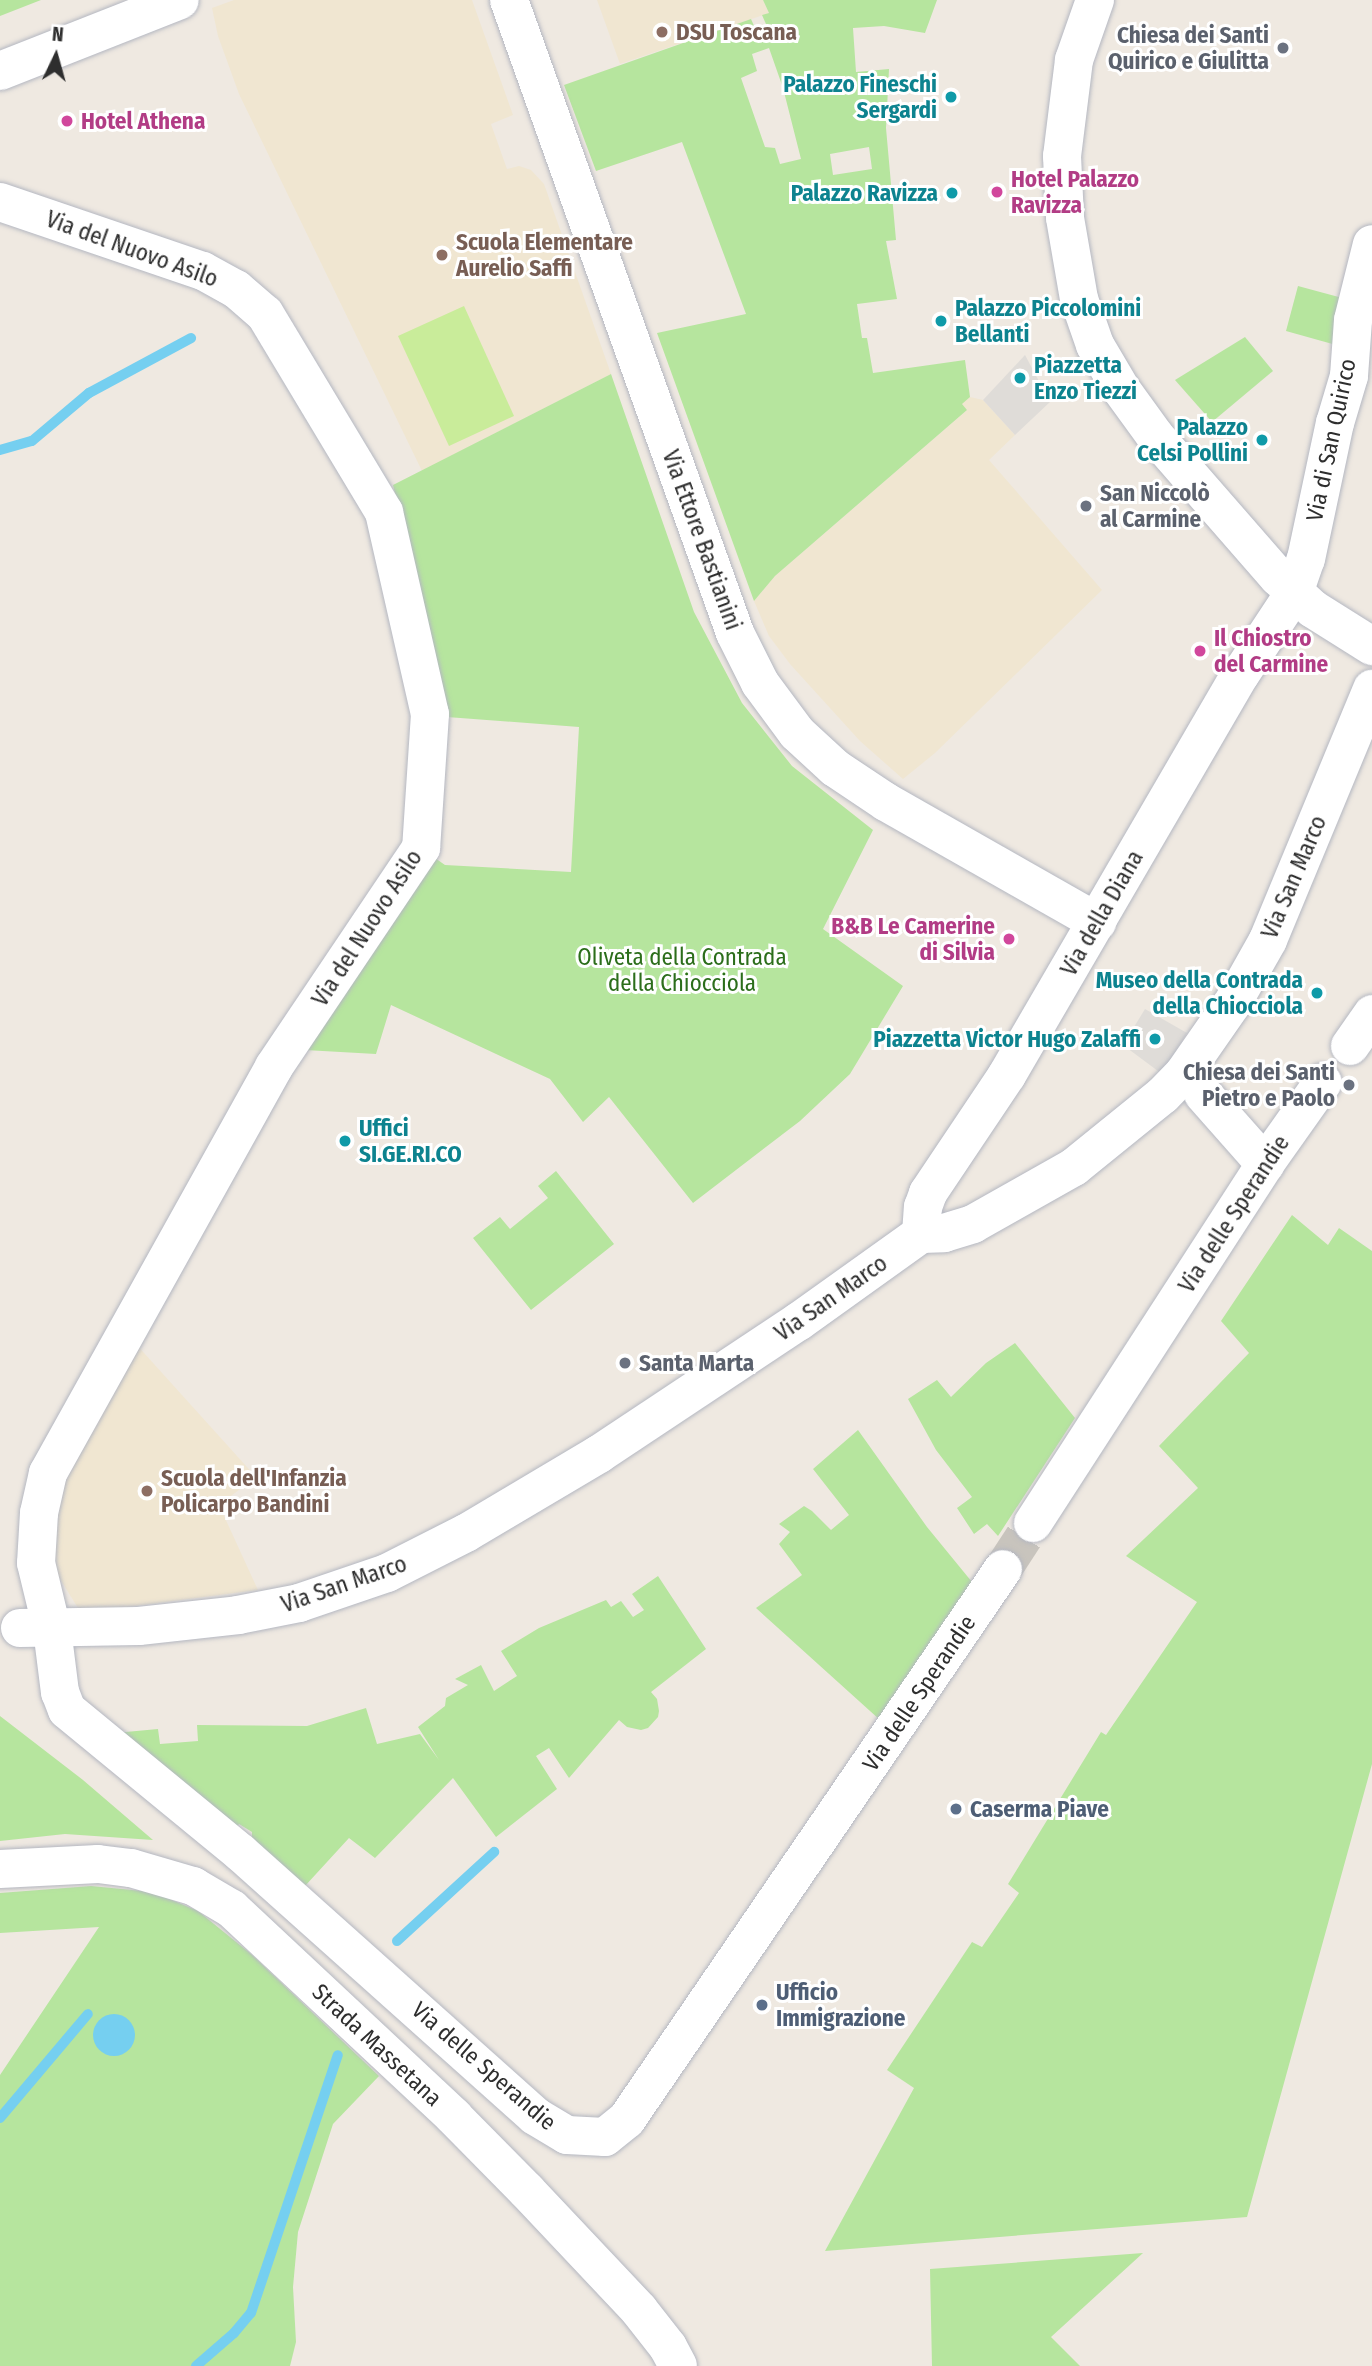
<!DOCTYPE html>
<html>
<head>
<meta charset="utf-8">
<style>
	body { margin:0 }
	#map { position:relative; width:1372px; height:2366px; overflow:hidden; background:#efe9e1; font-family:"Fira Sans Condensed",sans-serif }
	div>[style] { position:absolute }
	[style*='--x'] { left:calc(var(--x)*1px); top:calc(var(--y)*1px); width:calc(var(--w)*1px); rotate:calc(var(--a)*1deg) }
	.education>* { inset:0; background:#f0e6d1 }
	.green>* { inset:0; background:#b6e59e }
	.pitch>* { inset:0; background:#c9ec9a }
	.plaza>* { inset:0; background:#dfdcd8 }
	.water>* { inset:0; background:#75cff0 }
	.round { border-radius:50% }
	.stream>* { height:10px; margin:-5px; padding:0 5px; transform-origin:5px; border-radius:5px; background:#75cff0 }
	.minor-tunnel>* { height:38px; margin-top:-19px; transform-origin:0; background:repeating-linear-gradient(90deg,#c8c4bd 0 38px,transparent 0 57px) }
	.roads { filter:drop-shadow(0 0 2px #b4b7c1) drop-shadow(0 0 2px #b4b7c1) }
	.minor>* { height:38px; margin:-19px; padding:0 19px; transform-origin:19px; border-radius:19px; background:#fff }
	.dots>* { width:19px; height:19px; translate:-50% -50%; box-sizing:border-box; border:4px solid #fff; border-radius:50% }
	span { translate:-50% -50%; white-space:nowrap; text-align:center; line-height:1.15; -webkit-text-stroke:6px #fff; paint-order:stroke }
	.education-label { font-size:23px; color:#785e54; font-weight:700 }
	.left { translate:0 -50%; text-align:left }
	.worship-label { font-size:23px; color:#5b616d; font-weight:700 }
	.right { translate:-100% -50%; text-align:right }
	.culture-label { font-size:23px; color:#0d838f; font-weight:700 }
	.hotel-label { font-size:23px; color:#b23c85; font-weight:700 }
	.street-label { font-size:23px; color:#2e2e2e }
	.park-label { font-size:23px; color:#2c6e1b }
	.service-label { font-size:23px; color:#4e5e75; font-weight:700 }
	.north { position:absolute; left:21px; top:21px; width:70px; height:70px; -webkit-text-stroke:5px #fff; paint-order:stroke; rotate:5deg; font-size:19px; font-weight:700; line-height:28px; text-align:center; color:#2e2e2e }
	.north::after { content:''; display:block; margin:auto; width:24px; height:32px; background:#2e2e2e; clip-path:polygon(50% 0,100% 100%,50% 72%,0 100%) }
</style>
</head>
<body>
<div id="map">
	<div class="education">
		<i style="clip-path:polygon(234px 0,472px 0,513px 115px,491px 124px,507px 169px,519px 166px,531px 170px,544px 184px,611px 374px,422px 471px,239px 94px,218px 36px,212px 8px)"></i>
		<i style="clip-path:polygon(597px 0,763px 0,769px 13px,620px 64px)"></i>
		<i style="clip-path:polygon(970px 397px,983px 400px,1015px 435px,989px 460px,1102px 590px,935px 753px,903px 779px,860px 741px,790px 664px,769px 636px,754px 601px,775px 576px,967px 410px,961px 404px)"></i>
		<i style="clip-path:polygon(135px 1343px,256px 1477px,219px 1505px,258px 1590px,81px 1613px,49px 1561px,59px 1471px)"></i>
	</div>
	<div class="green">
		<i style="clip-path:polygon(0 0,41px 0,0 16px)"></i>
		<i style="clip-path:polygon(evenodd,763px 0,937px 0,925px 33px,884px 26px,853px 28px,856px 72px,889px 69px,886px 128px,896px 240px,886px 241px,897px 299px,857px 304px,862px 338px,867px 338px,873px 373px,965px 360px,970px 397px,962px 404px,967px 410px,775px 576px,754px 601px,657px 333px,746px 314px,682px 142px,596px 171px,564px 85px,751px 19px,758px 35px,764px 34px,769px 31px,762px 15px,769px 13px,763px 0,769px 48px,783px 88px,801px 159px,780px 164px,775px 148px,765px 147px,741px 78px,757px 71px,752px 54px,769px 48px,763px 0,869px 147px,872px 169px,833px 175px,830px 154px,869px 147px)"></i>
		<i style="clip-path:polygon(1298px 286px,1346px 299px,1336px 345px,1286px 331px)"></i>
		<i style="clip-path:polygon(1245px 337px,1273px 371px,1212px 422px,1175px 380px)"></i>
		<i style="clip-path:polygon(611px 374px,694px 612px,742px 703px,792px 766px,873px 830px,823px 929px,903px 986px,850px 1074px,800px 1121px,693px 1203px,609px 1097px,583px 1122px,550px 1079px,391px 1005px,376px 1054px,305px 1050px,432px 856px,445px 865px,571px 872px,579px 727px,447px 717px,393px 485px)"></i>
		<i style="clip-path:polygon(556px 1171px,614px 1244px,531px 1310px,473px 1238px,500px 1217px,510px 1229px,548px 1198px,538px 1186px)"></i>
		<i style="clip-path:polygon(1292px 1215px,1328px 1245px,1339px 1228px,1372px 1251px,1372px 1764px,1247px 2217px,825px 2251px,914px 2088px,887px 2070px,972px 1942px,982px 1947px,1019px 1893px,1008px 1884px,1101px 1732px,1106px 1735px,1197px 1602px,1126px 1556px,1198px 1488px,1159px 1446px,1249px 1353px,1221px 1321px)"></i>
		<i style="clip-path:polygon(1015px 1343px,1075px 1418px,998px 1536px,987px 1524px,974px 1534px,957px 1508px,972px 1497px,936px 1450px,908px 1399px,937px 1380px,951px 1397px,986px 1363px)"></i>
		<i style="clip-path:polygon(858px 1430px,927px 1527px,972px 1582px,880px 1720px,756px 1608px,802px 1575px,779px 1544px,790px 1532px,779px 1524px,804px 1506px,812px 1511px,831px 1530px,849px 1515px,813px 1469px)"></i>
		<i style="clip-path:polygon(658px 1576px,706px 1649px,651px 1692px,657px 1699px,659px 1711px,658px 1717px,648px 1728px,641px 1730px,627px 1727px,619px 1720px,569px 1778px,549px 1748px,536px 1756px,557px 1789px,496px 1837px,453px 1778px,375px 1858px,349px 1838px,305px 1886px,252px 1846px,252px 1832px,239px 1824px,233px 1832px,115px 1733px,158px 1729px,160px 1744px,198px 1741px,197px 1725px,307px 1726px,366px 1708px,377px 1744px,420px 1734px,439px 1760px,418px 1727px,445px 1706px,446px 1698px,468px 1685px,455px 1679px,481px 1665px,494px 1691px,517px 1676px,501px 1651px,539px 1628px,606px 1600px,611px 1607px,621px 1601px,633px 1617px,644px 1610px,632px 1594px)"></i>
		<i style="clip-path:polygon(0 1716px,83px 1780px,153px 1840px,65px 1834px,0 1841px)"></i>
		<i style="clip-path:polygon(91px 1886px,153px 1892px,198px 1911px,251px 1954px,379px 2076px,333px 2124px,298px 2232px,293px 2287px,296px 2342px,290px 2366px,0 2366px,0 2075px,99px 1927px,0 1933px,0 1893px)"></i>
		<i style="clip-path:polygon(1143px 2253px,1051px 2337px,1080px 2366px,932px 2366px,930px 2269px)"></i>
	</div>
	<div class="pitch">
		<i style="clip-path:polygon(464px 306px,514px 416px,449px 446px,398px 336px)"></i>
	</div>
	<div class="plaza">
		<i style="clip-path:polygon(1025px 355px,1050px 402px,1015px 435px,983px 400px)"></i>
		<i style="clip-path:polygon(1145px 1009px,1187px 1033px,1162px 1074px,1123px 1045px)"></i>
	</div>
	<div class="water">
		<i class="round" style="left:93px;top:2014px;width:42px;height:42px"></i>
	</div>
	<div class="stream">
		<i style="--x:0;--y:450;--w:33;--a:-16"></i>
		<i style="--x:32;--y:441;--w:75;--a:-40.1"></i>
		<i style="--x:89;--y:393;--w:116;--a:-28.3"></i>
		<i style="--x:397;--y:1941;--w:132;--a:-42.5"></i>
		<i style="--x:0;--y:2118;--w:136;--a:-49.8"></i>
		<i style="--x:196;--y:2366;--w:50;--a:-41"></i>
		<i style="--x:234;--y:2333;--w:26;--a:-50"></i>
		<i style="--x:251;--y:2313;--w:272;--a:-71.4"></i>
	</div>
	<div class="minor-tunnel">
		<i style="--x:1003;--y:1569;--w:55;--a:-56.9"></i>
	</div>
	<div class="roads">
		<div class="minor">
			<i style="--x:509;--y:0;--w:672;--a:70.35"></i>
			<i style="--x:735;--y:633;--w:56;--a:63.4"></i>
			<i style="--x:760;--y:683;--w:62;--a:53.5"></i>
			<i style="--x:797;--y:733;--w:52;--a:42.6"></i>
			<i style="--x:835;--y:768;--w:61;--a:33.7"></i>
			<i style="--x:886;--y:802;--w:243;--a:29.6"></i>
			<i style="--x:1095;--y:0;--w:64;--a:109.3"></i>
			<i style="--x:1074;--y:60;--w:97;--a:97.1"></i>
			<i style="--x:1062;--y:156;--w:62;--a:87.2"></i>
			<i style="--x:1065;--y:218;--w:82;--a:80.2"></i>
			<i style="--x:1079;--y:299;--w:49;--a:70.8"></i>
			<i style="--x:1095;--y:345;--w:51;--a:59.4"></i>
			<i style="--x:1121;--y:389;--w:58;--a:54.1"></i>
			<i style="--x:1155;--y:436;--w:187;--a:48.9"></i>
			<i style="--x:1278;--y:577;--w:47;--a:42.4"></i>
			<i style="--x:1313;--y:609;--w:70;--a:32.1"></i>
			<i style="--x:0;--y:71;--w:193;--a:-21.5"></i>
			<i style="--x:0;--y:202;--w:214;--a:18.8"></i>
			<i style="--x:203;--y:271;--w:38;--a:29"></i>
			<i style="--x:236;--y:289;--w:38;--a:41"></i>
			<i style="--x:265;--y:314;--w:231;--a:59"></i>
			<i style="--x:384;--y:512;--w:207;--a:77.2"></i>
			<i style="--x:430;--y:714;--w:134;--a:93.8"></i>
			<i style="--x:421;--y:848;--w:264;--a:123.9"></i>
			<i style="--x:274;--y:1067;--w:465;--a:119.1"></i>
			<i style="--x:48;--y:1473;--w:41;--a:102.7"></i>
			<i style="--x:39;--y:1513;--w:50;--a:93.4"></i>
			<i style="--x:36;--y:1563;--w:68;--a:76.4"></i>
			<i style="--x:52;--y:1629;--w:64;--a:82.8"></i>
			<i style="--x:60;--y:1692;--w:19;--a:69"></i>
			<i style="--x:67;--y:1710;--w:225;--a:39.4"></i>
			<i style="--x:241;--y:1853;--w:394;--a:41.8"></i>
			<i style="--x:535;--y:2116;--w:37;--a:31"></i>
			<i style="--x:567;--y:2135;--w:38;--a:3"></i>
			<i style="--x:605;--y:2137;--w:28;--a:-39"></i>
			<i style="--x:627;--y:2119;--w:666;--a:-55.64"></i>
			<i style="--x:1350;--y:1046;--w:39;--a:-55"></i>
			<i style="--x:1203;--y:1094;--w:94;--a:48.5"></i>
			<i style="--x:921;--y:1234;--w:27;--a:-86"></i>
			<i style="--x:923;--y:1207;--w:15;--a:-70"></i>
			<i style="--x:928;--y:1193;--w:142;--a:-56.2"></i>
			<i style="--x:1007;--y:1075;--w:463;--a:-59.8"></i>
			<i style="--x:1240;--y:675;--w:98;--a:-56.6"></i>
			<i style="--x:1294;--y:593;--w:36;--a:-71"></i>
			<i style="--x:1306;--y:559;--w:139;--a:-78"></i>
			<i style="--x:1335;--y:423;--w:49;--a:-73.4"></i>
			<i style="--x:1349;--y:376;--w:56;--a:-85.9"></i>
			<i style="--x:1353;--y:320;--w:78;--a:-76"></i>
			<i style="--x:1033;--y:1523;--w:427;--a:-57.1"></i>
			<i style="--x:1265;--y:1164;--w:100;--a:-54.7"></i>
			<i style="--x:20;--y:1628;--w:119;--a:-1"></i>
			<i style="--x:139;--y:1626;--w:100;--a:-6.3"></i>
			<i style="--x:238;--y:1615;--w:62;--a:-11.1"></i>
			<i style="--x:299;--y:1603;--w:93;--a:-18.8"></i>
			<i style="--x:387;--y:1573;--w:89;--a:-26.9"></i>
			<i style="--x:466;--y:1533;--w:155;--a:-30.7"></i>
			<i style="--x:599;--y:1454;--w:239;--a:-33.6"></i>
			<i style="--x:798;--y:1322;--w:151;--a:-35.6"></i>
			<i style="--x:921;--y:1234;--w:23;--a:-2"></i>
			<i style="--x:944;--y:1233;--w:30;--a:-17"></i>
			<i style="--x:973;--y:1224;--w:116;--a:-29.4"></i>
			<i style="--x:1074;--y:1167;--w:114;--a:-39"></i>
			<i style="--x:1163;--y:1095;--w:30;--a:-46"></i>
			<i style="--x:1184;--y:1073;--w:84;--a:-55.2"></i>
			<i style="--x:1232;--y:1004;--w:73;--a:-60.6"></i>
			<i style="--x:1268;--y:940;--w:272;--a:-67.5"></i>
			<i style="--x:0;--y:1869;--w:98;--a:-2.9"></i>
			<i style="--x:98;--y:1864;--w:33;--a:7"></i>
			<i style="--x:131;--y:1868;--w:65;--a:16.2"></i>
			<i style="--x:193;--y:1886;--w:45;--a:30.5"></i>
			<i style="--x:232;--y:1909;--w:304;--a:43.1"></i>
			<i style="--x:454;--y:2117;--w:103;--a:45.4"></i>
			<i style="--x:526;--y:2190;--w:165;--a:46.7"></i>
			<i style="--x:639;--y:2310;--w:47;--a:51.9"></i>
			<i style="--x:668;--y:2347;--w:21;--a:62"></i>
		</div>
	</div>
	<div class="dots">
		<i style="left:662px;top:32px;background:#8d6e63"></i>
		<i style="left:1283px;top:48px;background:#6b7280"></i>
		<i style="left:951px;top:97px;background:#0f9aa8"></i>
		<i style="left:67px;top:121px;background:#d1479c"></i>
		<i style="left:997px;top:192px;background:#d1479c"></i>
		<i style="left:952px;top:193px;background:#0f9aa8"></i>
		<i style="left:442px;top:255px;background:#8d6e63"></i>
		<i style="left:941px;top:321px;background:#0f9aa8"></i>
		<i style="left:1020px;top:378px;background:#0f9aa8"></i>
		<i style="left:1262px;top:440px;background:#0f9aa8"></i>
		<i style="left:1086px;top:506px;background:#6b7280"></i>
		<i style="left:1200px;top:651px;background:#d1479c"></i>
		<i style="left:1009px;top:939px;background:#d1479c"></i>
		<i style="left:1317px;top:993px;background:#0f9aa8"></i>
		<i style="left:1155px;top:1039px;background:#0f9aa8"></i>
		<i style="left:1349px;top:1085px;background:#6b7280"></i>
		<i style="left:345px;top:1141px;background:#0f9aa8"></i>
		<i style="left:625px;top:1363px;background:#6b7280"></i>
		<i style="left:147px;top:1491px;background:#8d6e63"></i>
		<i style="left:956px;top:1809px;background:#5c6f8a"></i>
		<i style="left:762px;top:2005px;background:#5c6f8a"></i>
	</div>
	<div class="education-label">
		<span class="left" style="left:676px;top:32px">DSU Toscana</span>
		<span class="left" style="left:456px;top:255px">Scuola Elementare<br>Aurelio Saffi</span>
		<span class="left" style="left:161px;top:1491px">Scuola dell'Infanzia<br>Policarpo Bandini</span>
	</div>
	<div class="worship-label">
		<span class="right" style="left:1269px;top:48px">Chiesa dei Santi<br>Quirico e Giulitta</span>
		<span class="left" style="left:1100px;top:506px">San Niccolò<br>al Carmine</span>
		<span class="right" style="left:1335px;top:1085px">Chiesa dei Santi<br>Pietro e Paolo</span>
		<span class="left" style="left:639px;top:1363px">Santa Marta</span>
	</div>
	<div class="culture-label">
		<span class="right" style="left:937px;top:97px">Palazzo Fineschi<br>Sergardi</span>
		<span class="right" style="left:938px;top:193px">Palazzo Ravizza</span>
		<span class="left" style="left:955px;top:321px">Palazzo Piccolomini<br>Bellanti</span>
		<span class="left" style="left:1034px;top:378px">Piazzetta<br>Enzo Tiezzi</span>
		<span class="right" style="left:1248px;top:440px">Palazzo<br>Celsi Pollini</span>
		<span class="right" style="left:1303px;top:993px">Museo della Contrada<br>della Chiocciola</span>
		<span class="right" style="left:1141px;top:1039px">Piazzetta Victor Hugo Zalaffi</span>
		<span class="left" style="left:359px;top:1141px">Uffici<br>SI.GE.RI.CO</span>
	</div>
	<div class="hotel-label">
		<span class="left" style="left:81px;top:121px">Hotel Athena</span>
		<span class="left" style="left:1011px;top:192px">Hotel Palazzo<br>Ravizza</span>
		<span class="left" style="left:1214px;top:651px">Il Chiostro<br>del Carmine</span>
		<span class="right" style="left:995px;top:939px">B&amp;B Le Camerine<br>di Silvia</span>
	</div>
	<div class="street-label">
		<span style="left:132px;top:249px;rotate:20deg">Via del Nuovo Asilo</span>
		<span style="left:1331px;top:440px;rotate:-78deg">Via di San Quirico</span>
		<span style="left:702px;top:540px;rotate:70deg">Via Ettore Bastianini</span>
		<span style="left:1294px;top:877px;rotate:-67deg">Via San Marco</span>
		<span style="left:1102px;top:913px;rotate:-60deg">Via della Diana</span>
		<span style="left:367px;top:928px;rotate:-57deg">Via del Nuovo Asilo</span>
		<span style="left:1234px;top:1214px;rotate:-57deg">Via delle Sperandie</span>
		<span style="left:831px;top:1298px;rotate:-35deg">Via San Marco</span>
		<span style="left:344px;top:1584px;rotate:-19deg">Via San Marco</span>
		<span style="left:919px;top:1693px;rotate:-56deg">Via delle Sperandie</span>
		<span style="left:377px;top:2045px;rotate:43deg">Strada Massetana</span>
		<span style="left:484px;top:2066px;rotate:41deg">Via delle Sperandie</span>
	</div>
	<div class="park-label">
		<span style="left:682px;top:970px">Oliveta della Contrada<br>della Chiocciola</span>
	</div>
	<div class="service-label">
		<span class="left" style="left:970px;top:1809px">Caserma Piave</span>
		<span class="left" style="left:776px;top:2005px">Ufficio<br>Immigrazione</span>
	</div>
	<div class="north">N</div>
</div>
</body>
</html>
